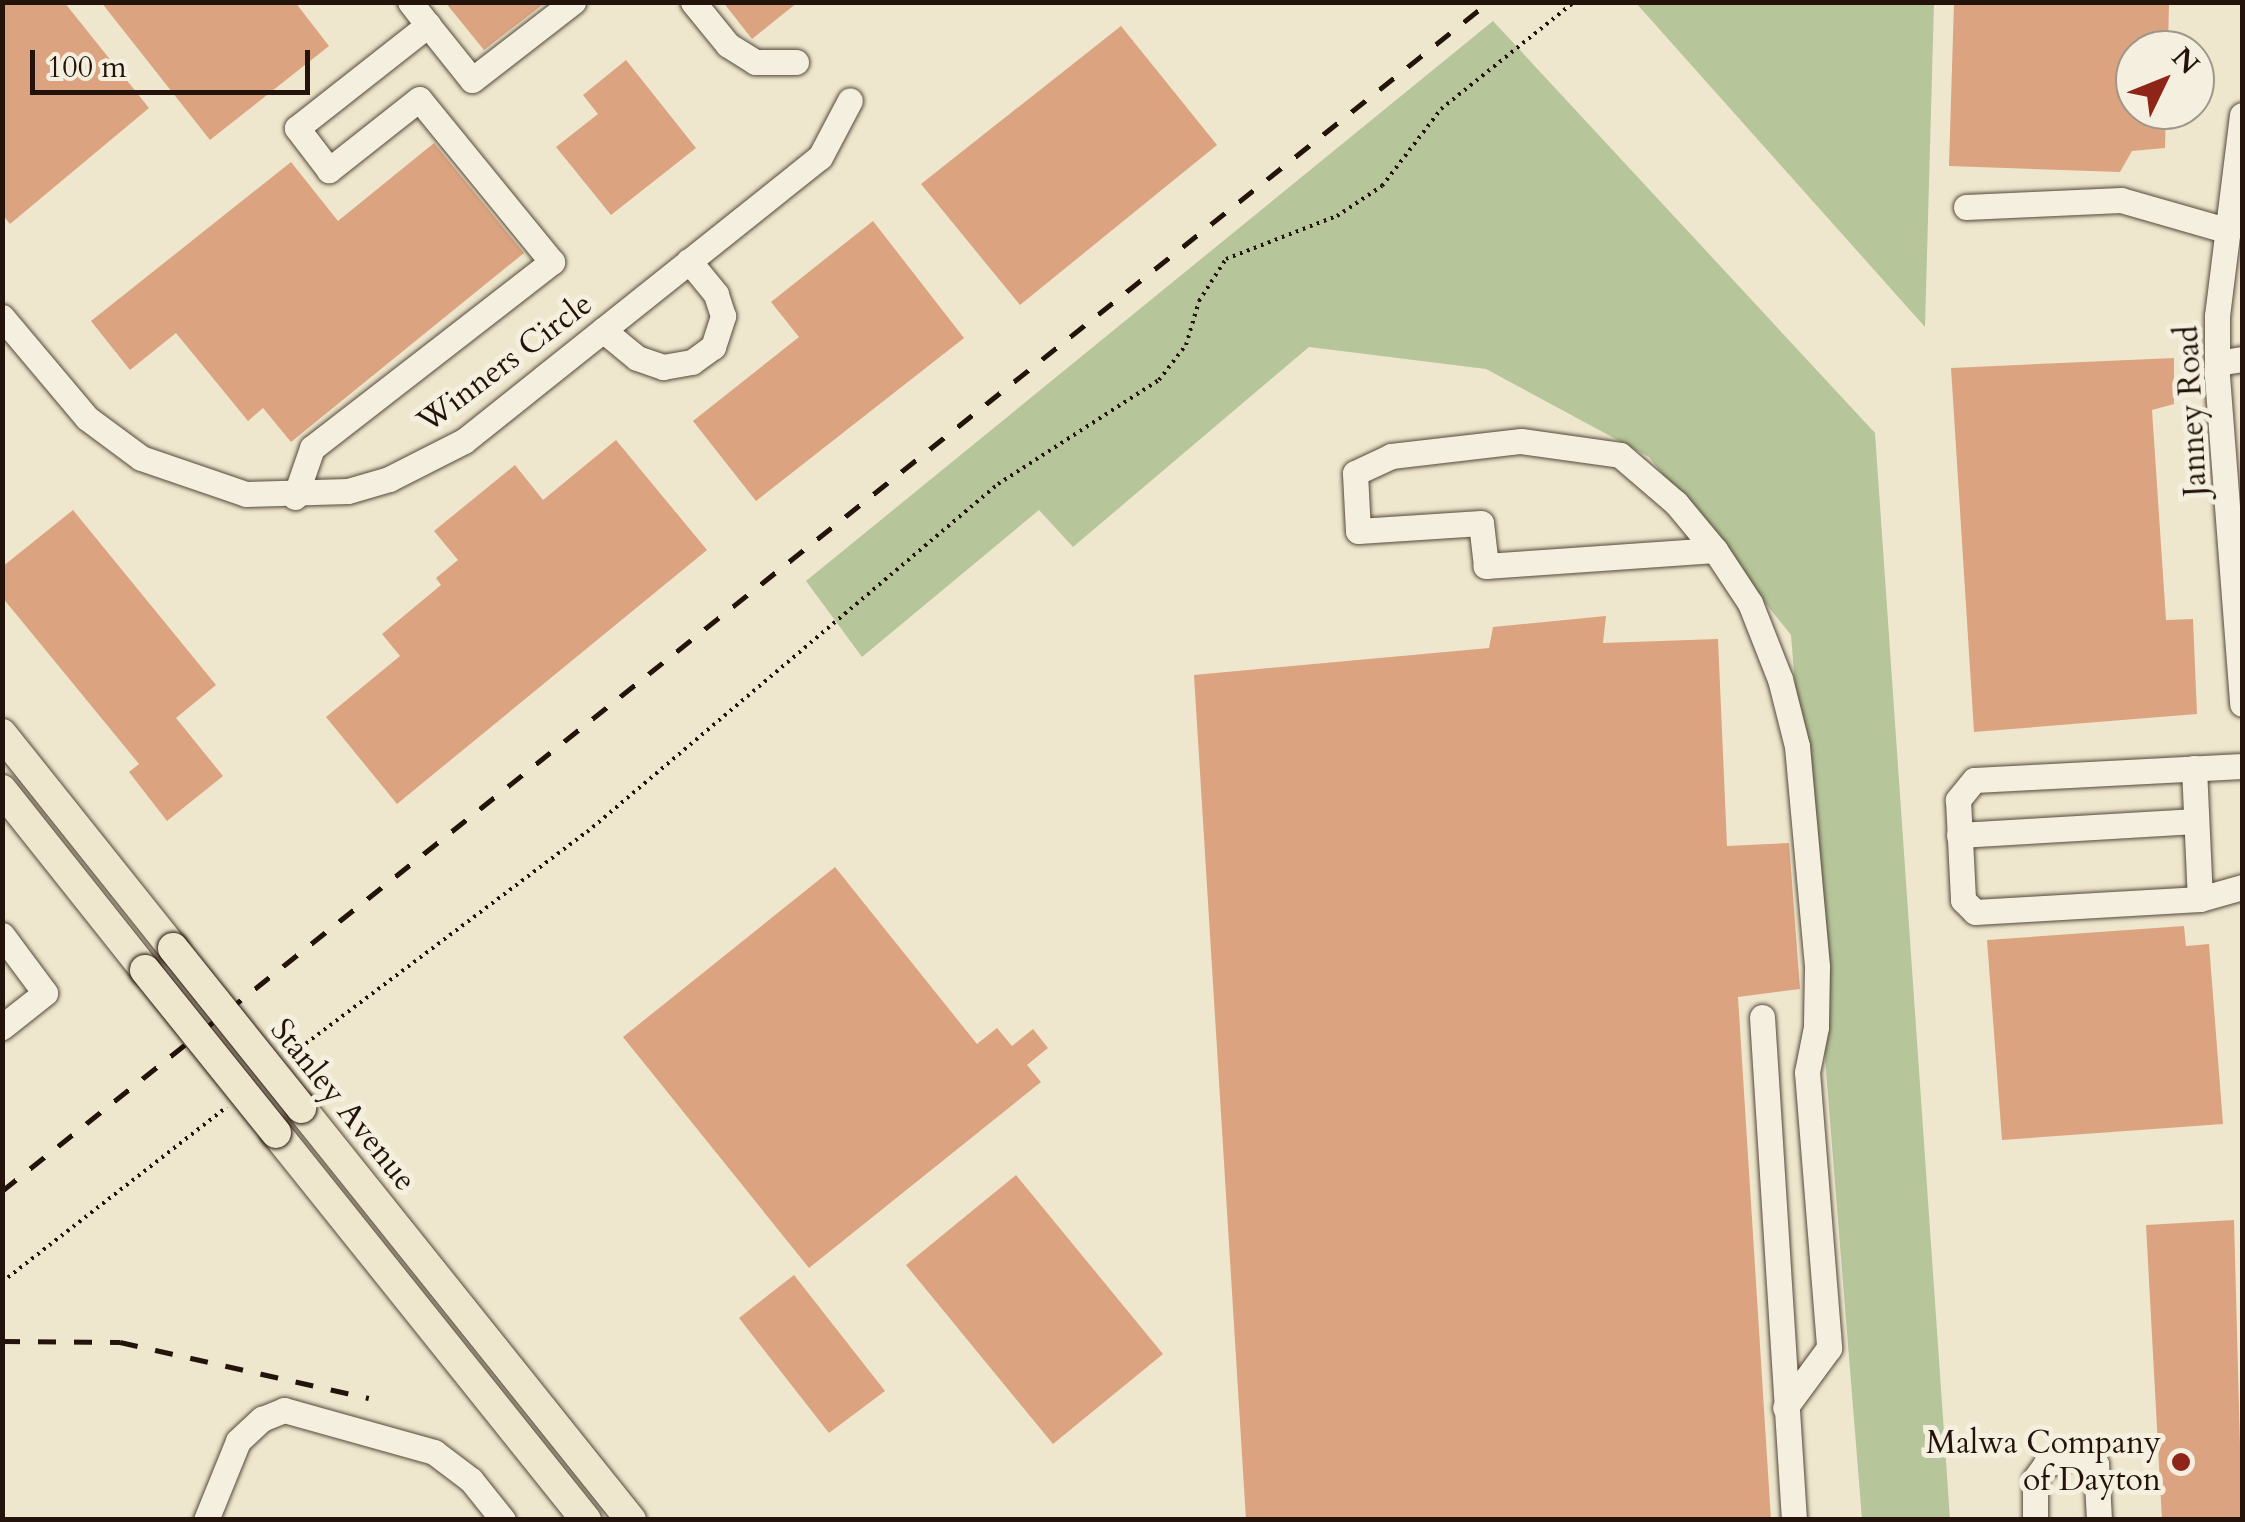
<!DOCTYPE html>
<html>
<head>
<meta charset="utf-8">
<style>
	body { margin:0 }
	#map { position:relative; width:2245px; height:1522px; overflow:hidden; background:#eee7cd; font-family:Cardo,serif }
	div>[style] { position:absolute }
	[style*='--x'] { left:calc(var(--x)*1px); top:calc(var(--y)*1px); width:calc(var(--w)*1px); rotate:calc(var(--a)*1deg) }
	.green>* { inset:0; background:#b6c69a }
	.building>* { inset:0; background:#dba380 }
	.path>* { height:4px; margin-top:-2px; transform-origin:0; background:repeating-linear-gradient(90deg,#23130a 0 2.5px,transparent 0 7.5px) }
	.roads { filter:drop-shadow(0 0 2px #56483b) drop-shadow(0 0 2px #56483b) }
	.minor>* { height:25px; margin:-12.5px; padding:0 12.5px; transform-origin:12.5px; border-radius:12.5px; background:#f4efde }
	.major>* { height:30px; margin:-15px; padding:0 15px; transform-origin:15px; border-radius:15px; background:#eee7cd }
	.rail>* { height:5px; margin-top:-2.5px; transform-origin:0; background:repeating-linear-gradient(90deg,#23130a 0 18px,transparent 0 36px) }
	.bridges { filter:drop-shadow(0 0 2px #23130a) drop-shadow(0 0 2px #23130a) }
	.major-bridge>* { height:30px; margin:-15px; padding:0 15px; transform-origin:15px; border-radius:15px; background:#eee7cd }
	.dots>* { width:28px; height:28px; translate:-50% -50%; box-sizing:border-box; border:5px solid #f4efde; border-radius:50% }
	span { translate:-50% -50%; white-space:nowrap; text-align:center; line-height:1.15; -webkit-text-stroke:10px #f4efde; paint-order:stroke }
	.street-label { font-size:32px; color:#23130a }
	.poi-label { font-size:32px; color:#23130a }
	.right { translate:-100% -50%; text-align:right }
	.frame { position:absolute; inset:0; border:5px solid #23130a; pointer-events:none }
	.north { position:absolute; left:2115px; top:30px; width:100px; height:100px; box-sizing:border-box; background:#f4efde; border:2px solid #a09789; border-radius:50%; rotate:47deg; font-size:28px; font-weight:700; line-height:40px; text-align:center; color:#23130a }
	.north::after { content:''; display:block; margin:auto; width:35px; height:45px; background:#8f2418; clip-path:polygon(50% 0,100% 100%,50% 72%,0 100%) }
	.scale { position:absolute; left:30px; top:50px; width:280px; height:45px; box-sizing:border-box; border:5px solid #23130a; border-top:0; padding-left:12px; font-size:30px; line-height:35px; white-space:nowrap; color:#23130a; -webkit-text-stroke:8px #f4efde; paint-order:stroke }
</style>
</head>
<body>
<div id="map">
	<div class="green">
		<i style="clip-path:polygon(1636px 3px,1934px 3px,1925px 327px)"></i>
		<i style="clip-path:polygon(1493px 21px,1875px 433px,1950px 1519px,1862px 1519px,1791px 635px,1649px 457px,1486px 369px,1309px 347px,1073px 547px,1039px 510px,862px 657px,806px 581px)"></i>
	</div>
	<div class="building">
		<i style="clip-path:polygon(2px 2px,64px 2px,149px 108px,10px 224px,2px 214px)"></i>
		<i style="clip-path:polygon(101px 2px,295px 2px,329px 46px,210px 140px)"></i>
		<i style="clip-path:polygon(445px 2px,546px 2px,484px 50px)"></i>
		<i style="clip-path:polygon(723px 2px,798px 2px,752px 39px)"></i>
		<i style="clip-path:polygon(1954px 2px,2169px 2px,2168px 50px,2135px 50px,2135px 110px,2166px 110px,2165px 148px,2132px 151px,2120px 172px,1949px 166px)"></i>
		<i style="clip-path:polygon(1121px 26px,1217px 145px,1020px 305px,921px 184px)"></i>
		<i style="clip-path:polygon(626px 60px,696px 148px,611px 215px,556px 147px,598px 114px,583px 95px)"></i>
		<i style="clip-path:polygon(434px 143px,524px 253px,291px 442px,263px 408px,248px 421px,176px 333px,130px 370px,91px 321px,291px 162px,338px 221px)"></i>
		<i style="clip-path:polygon(873px 221px,964px 338px,756px 501px,693px 421px,799px 337px,771px 302px)"></i>
		<i style="clip-path:polygon(2174px 358px,2174px 404px,2152px 410px,2166px 620px,2193px 619px,2197px 714px,1974px 732px,1951px 368px)"></i>
		<i style="clip-path:polygon(616px 440px,707px 550px,397px 804px,326px 717px,400px 656px,382px 634px,441px 585px,436px 578px,458px 560px,434px 531px,515px 465px,543px 500px)"></i>
		<i style="clip-path:polygon(73px 510px,216px 685px,176px 718px,223px 776px,167px 821px,129px 772px,139px 764px,2px 597px,2px 567px)"></i>
		<i style="clip-path:polygon(1606px 616px,1603px 643px,1718px 639px,1727px 846px,1789px 843px,1800px 989px,1738px 997px,1771px 1520px,1246px 1520px,1194px 675px,1489px 648px,1493px 627px)"></i>
		<i style="clip-path:polygon(835px 867px,977px 1044px,997px 1028px,1012px 1046px,1033px 1029px,1048px 1048px,1027px 1065px,1041px 1082px,809px 1268px,623px 1037px)"></i>
		<i style="clip-path:polygon(2184px 926px,2186px 946px,2209px 944px,2223px 1124px,2002px 1140px,1987px 940px)"></i>
		<i style="clip-path:polygon(1016px 1175px,1163px 1354px,1053px 1444px,906px 1265px)"></i>
		<i style="clip-path:polygon(2234px 1220px,2242px 1520px,2162px 1520px,2146px 1225px)"></i>
		<i style="clip-path:polygon(794px 1275px,885px 1391px,829px 1433px,739px 1318px)"></i>
	</div>
	<div class="path">
		<i style="--x:288;--y:1057;--w:374;--a:-37"></i>
		<i style="--x:587;--y:832;--w:539;--a:-40.26"></i>
		<i style="--x:998;--y:484;--w:192;--a:-32.9"></i>
		<i style="--x:1159;--y:380;--w:44;--a:-52.4"></i>
		<i style="--x:1186;--y:345;--w:46;--a:-73.5"></i>
		<i style="--x:1199;--y:301;--w:50;--a:-57.3"></i>
		<i style="--x:1226;--y:259;--w:119;--a:-21.2"></i>
		<i style="--x:1337;--y:216;--w:54;--a:-33.7"></i>
		<i style="--x:1382;--y:186;--w:97;--a:-52.5"></i>
		<i style="--x:1441;--y:109;--w:171;--a:-38.8"></i>
		<i style="--x:2;--y:1282;--w:285;--a:-37.9"></i>
	</div>
	<div class="roads">
		<div class="minor">
			<i style="--x:693;--y:2;--w:55;--a:50.9"></i>
			<i style="--x:728;--y:45;--w:32;--a:32"></i>
			<i style="--x:755;--y:62;--w:41;--a:0"></i>
			<i style="--x:428;--y:25;--w:70;--a:51.3"></i>
			<i style="--x:472;--y:80;--w:128;--a:-37.7"></i>
			<i style="--x:2242;--y:115;--w:203;--a:97.1"></i>
			<i style="--x:2217;--y:316;--w:60;--a:90"></i>
			<i style="--x:2217;--y:376;--w:329;--a:85.6"></i>
			<i style="--x:1966;--y:207;--w:155;--a:-2.6"></i>
			<i style="--x:2121;--y:200;--w:112;--a:16"></i>
			<i style="--x:2;--y:317;--w:132;--a:49.9"></i>
			<i style="--x:87;--y:418;--w:67;--a:36.5"></i>
			<i style="--x:141;--y:458;--w:111;--a:18.9"></i>
			<i style="--x:246;--y:494;--w:102;--a:-1.7"></i>
			<i style="--x:348;--y:491;--w:43;--a:-16.3"></i>
			<i style="--x:389;--y:479;--w:84;--a:-26.9"></i>
			<i style="--x:464;--y:441;--w:455;--a:-38.6"></i>
			<i style="--x:820;--y:157;--w:64;--a:-62.2"></i>
			<i style="--x:603;--y:330;--w:44;--a:39.5"></i>
			<i style="--x:637;--y:358;--w:28;--a:19"></i>
			<i style="--x:663;--y:367;--w:29;--a:-10"></i>
			<i style="--x:692;--y:362;--w:26;--a:-36"></i>
			<i style="--x:713;--y:347;--w:33;--a:-72"></i>
			<i style="--x:723;--y:316;--w:23;--a:-108"></i>
			<i style="--x:716;--y:294;--w:43;--a:-129.3"></i>
			<i style="--x:2217;--y:363;--w:25;--a:-9"></i>
			<i style="--x:295;--y:497;--w:52;--a:-70.9"></i>
			<i style="--x:312;--y:448;--w:304;--a:-37.8"></i>
			<i style="--x:552;--y:262;--w:210;--a:-129.2"></i>
			<i style="--x:419;--y:99;--w:115;--a:141.7"></i>
			<i style="--x:329;--y:170;--w:53;--a:-127.3"></i>
			<i style="--x:297;--y:128;--w:167;--a:-38.2"></i>
			<i style="--x:428;--y:25;--w:29;--a:-128"></i>
			<i style="--x:1715;--y:550;--w:230;--a:176"></i>
			<i style="--x:1486;--y:566;--w:43;--a:-96.6"></i>
			<i style="--x:1481;--y:523;--w:123;--a:176.3"></i>
			<i style="--x:1358;--y:531;--w:58;--a:-93"></i>
			<i style="--x:1355;--y:473;--w:40;--a:-25"></i>
			<i style="--x:1391;--y:456;--w:131;--a:-6.6"></i>
			<i style="--x:1521;--y:441;--w:100;--a:8"></i>
			<i style="--x:1620;--y:455;--w:74;--a:40.6"></i>
			<i style="--x:1676;--y:503;--w:61;--a:50.3"></i>
			<i style="--x:1715;--y:550;--w:64;--a:56.6"></i>
			<i style="--x:1750;--y:603;--w:82;--a:68.5"></i>
			<i style="--x:1780;--y:679;--w:69;--a:75.8"></i>
			<i style="--x:1797;--y:746;--w:222;--a:84.8"></i>
			<i style="--x:1817;--y:967;--w:60;--a:91"></i>
			<i style="--x:1816;--y:1027;--w:46;--a:101.3"></i>
			<i style="--x:1807;--y:1072;--w:277;--a:85.4"></i>
			<i style="--x:1829;--y:1348;--w:74;--a:126.3"></i>
			<i style="--x:2242;--y:766;--w:268;--a:177"></i>
			<i style="--x:1974;--y:780;--w:26;--a:129"></i>
			<i style="--x:1958;--y:800;--w:100;--a:87.1"></i>
			<i style="--x:1963;--y:900;--w:17;--a:45"></i>
			<i style="--x:1975;--y:912;--w:225;--a:-3.3"></i>
			<i style="--x:2200;--y:899;--w:44;--a:-15.9"></i>
			<i style="--x:2194;--y:768;--w:131;--a:87.4"></i>
			<i style="--x:1959;--y:835;--w:237;--a:-3.4"></i>
			<i style="--x:2;--y:935;--w:72;--a:53.4"></i>
			<i style="--x:45;--y:993;--w:55;--a:141.7"></i>
			<i style="--x:1762;--y:1017;--w:504;--a:86.36"></i>
			<i style="--x:206;--y:1520;--w:85;--a:-67.9"></i>
			<i style="--x:238;--y:1441;--w:33;--a:-43"></i>
			<i style="--x:262;--y:1419;--w:24;--a:-22"></i>
			<i style="--x:284;--y:1410;--w:156;--a:15.6"></i>
			<i style="--x:434;--y:1452;--w:46;--a:37.1"></i>
			<i style="--x:471;--y:1480;--w:51;--a:51.3"></i>
			<i style="--x:2035;--y:1520;--w:41;--a:-90"></i>
			<i style="--x:2035;--y:1479;--w:17;--a:-54"></i>
			<i style="--x:2045;--y:1465;--w:39;--a:-18"></i>
			<i style="--x:2082;--y:1453;--w:18;--a:38"></i>
			<i style="--x:2096;--y:1464;--w:56;--a:86.9"></i>
		</div>
		<div class="major">
			<i style="--x:2;--y:734;--w:274;--a:51.4"></i>
			<i style="--x:2;--y:790;--w:230;--a:51.5"></i>
			<i style="--x:301;--y:1108;--w:528;--a:51.31"></i>
			<i style="--x:276;--y:1133;--w:496;--a:51.3"></i>
		</div>
	</div>
	<div class="rail">
		<i style="--x:2;--y:1191;--w:1904;--a:-38.65"></i>
		<i style="--x:2;--y:1341;--w:118;--a:0.5"></i>
		<i style="--x:120;--y:1342;--w:255;--a:12.7"></i>
	</div>
	<div class="bridges">
		<div class="major-bridge">
			<i style="--x:173;--y:948;--w:205;--a:51.3"></i>
			<i style="--x:145;--y:970;--w:209;--a:51.2"></i>
		</div>
	</div>
	<div class="dots">
		<i style="left:2181px;top:1462px;background:#8f2418"></i>
	</div>
	<div class="street-label">
		<span style="left:505px;top:363px;rotate:-37deg">Winners Circle</span>
		<span style="left:2192px;top:411px;rotate:-93deg">Janney Road</span>
		<span style="left:343px;top:1105px;rotate:51deg">Stanley Avenue</span>
	</div>
	<div class="poi-label">
		<span class="right" style="left:2161px;top:1462px">Malwa Company<br>of Dayton</span>
	</div>
	<div class="frame"></div>
	<div class="north">N</div>
	<div class="scale">100 m</div>
</div>
</body>
</html>
